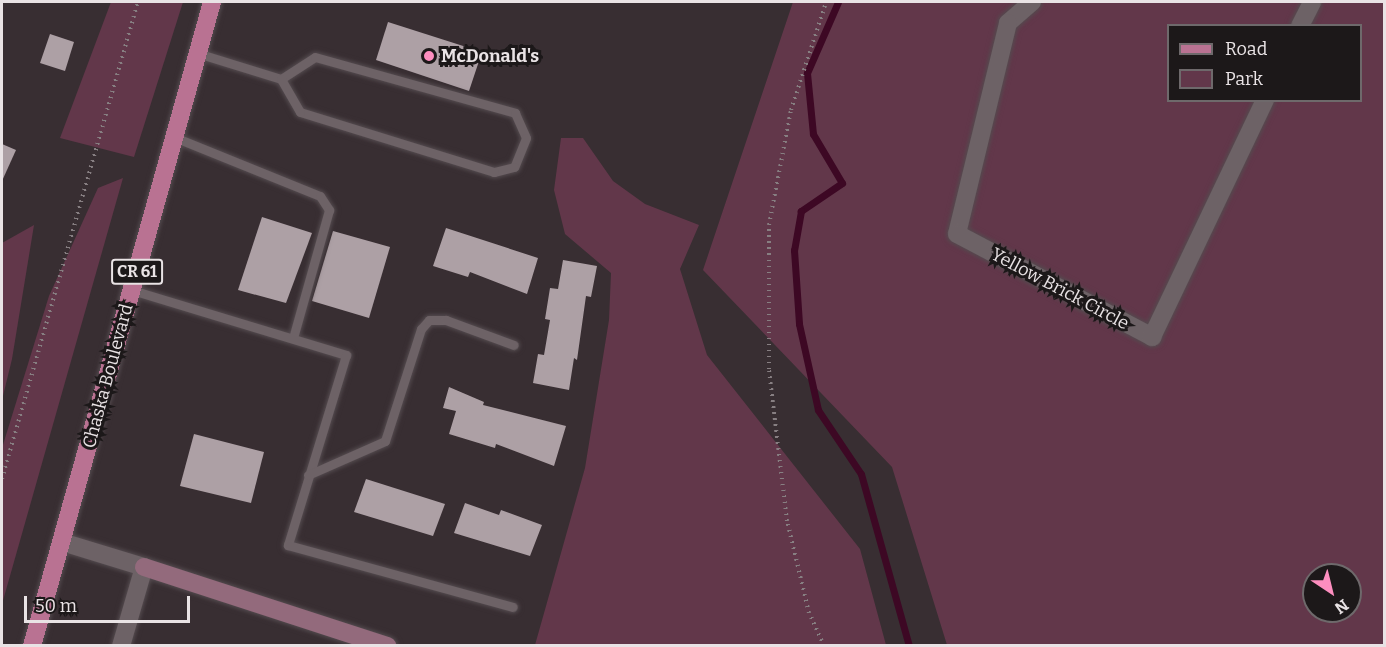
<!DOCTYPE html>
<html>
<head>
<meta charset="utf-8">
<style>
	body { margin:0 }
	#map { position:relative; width:1386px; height:647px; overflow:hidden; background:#382e32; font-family:Bitter,serif }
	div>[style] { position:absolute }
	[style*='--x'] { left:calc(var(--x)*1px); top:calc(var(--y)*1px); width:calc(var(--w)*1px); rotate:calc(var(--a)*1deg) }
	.green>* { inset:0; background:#62374a }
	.stream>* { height:7px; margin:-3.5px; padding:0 3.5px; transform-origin:3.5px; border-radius:3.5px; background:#3d0824 }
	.building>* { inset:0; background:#ada0a5 }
	.path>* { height:4px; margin-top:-2px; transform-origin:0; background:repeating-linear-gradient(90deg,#877f82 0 1.5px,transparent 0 6px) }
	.roads { filter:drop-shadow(0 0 2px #544b4f) drop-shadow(0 0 2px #544b4f) }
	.lane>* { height:9px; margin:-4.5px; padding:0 4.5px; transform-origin:4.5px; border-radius:4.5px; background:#6d6266 }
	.street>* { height:18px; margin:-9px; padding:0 9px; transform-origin:9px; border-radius:9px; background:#6d6266 }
	.secondary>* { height:18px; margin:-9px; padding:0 9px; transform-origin:9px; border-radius:9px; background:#936a7c }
	.primary>* { height:18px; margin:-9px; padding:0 9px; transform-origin:9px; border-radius:9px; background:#b97292 }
	.dots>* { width:16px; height:16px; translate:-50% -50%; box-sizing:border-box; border:3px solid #1c1819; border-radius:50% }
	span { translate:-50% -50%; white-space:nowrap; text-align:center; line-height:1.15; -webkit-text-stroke:6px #1c1819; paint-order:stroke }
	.shield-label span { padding:2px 4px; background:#1c1819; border:2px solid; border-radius:4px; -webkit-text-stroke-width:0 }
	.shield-label { font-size:16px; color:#e9e3e5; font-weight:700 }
	.poi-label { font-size:18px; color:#e9e3e5; font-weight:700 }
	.left { translate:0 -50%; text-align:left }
	.street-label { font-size:18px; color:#e9e3e5 }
	.frame { position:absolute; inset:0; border:3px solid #e9e3e5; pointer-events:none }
	.legend { position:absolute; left:1167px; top:24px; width:195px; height:78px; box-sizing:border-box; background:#1c1819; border:2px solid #6e696b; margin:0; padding:8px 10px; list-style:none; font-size:18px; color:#e9e3e5 }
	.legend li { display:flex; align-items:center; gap:12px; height:30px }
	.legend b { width:30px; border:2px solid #6e696b }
	.north { position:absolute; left:1302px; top:563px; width:60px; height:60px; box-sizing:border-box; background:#1c1819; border:2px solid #6e696b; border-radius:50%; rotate:145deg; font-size:16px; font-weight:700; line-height:24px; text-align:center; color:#e9e3e5 }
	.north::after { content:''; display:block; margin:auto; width:21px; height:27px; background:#fd8ebf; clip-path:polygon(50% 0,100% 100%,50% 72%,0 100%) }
	.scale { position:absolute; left:24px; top:596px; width:166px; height:27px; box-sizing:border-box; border:3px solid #e9e3e5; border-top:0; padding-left:8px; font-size:18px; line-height:21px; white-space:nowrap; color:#e9e3e5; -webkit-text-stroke:4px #1c1819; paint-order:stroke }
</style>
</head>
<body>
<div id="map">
	<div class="green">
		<i style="clip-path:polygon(111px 2px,183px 2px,134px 157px,60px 138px)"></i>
		<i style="clip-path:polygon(evenodd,793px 2px,1384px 2px,1384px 645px,947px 645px,892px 467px,703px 270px,793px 2px,1168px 26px,1360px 26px,1360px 100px,1168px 100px,1168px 26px,793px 2px,1314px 575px,1350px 575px,1350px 611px,1314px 611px,1314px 575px)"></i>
		<i style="clip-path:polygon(561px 138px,583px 138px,613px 181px,645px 204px,699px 225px,680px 269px,707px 355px,860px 549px,886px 645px,535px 645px,585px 468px,609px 320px,611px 273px,565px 234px,554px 190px)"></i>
		<i style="clip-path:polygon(123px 178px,2px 604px,2px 448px,49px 296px,98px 188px)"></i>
		<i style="clip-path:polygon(34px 225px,12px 359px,2px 400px,2px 243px)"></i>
	</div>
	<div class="stream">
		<i style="--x:838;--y:2;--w:77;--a:113.6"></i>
		<i style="--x:807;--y:73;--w:61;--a:84.4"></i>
		<i style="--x:813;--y:134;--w:57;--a:59.4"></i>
		<i style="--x:842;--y:183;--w:50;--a:145.7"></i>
		<i style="--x:801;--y:211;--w:40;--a:100"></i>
		<i style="--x:794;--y:250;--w:74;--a:86.1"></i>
		<i style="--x:799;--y:324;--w:88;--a:77.5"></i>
		<i style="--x:818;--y:410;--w:77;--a:56.1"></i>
		<i style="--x:861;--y:474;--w:179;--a:74.4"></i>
	</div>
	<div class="building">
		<i style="clip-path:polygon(388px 22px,482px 52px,469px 91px,376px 60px)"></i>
		<i style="clip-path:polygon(50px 34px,74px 42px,65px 71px,40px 63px)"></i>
		<i style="clip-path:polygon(2px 144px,16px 150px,2px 181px)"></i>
		<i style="clip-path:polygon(262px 217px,312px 233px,286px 303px,238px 290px)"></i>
		<i style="clip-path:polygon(446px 228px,538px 258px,527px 294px,470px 272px,468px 277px,433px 266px)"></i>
		<i style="clip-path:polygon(333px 231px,390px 247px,369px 318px,312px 301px)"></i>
		<i style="clip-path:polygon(563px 260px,597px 266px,591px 297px,586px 296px,577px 360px,574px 358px,569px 390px,533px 383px,538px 354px,544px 355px,550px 320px,545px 319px,550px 288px,558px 289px)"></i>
		<i style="clip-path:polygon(449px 387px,484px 402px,483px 405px,566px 426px,554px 466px,496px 444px,495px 448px,449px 434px,456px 411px,443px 408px)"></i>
		<i style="clip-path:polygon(194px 434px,264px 452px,251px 503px,180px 486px)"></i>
		<i style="clip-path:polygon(366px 479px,445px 504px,433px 536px,354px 512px)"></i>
		<i style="clip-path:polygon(465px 503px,499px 515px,501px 510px,542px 525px,530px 556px,454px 533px)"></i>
	</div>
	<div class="path">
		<i style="--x:2;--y:479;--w:496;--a:-74.1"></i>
		<i style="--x:824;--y:646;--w:36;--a:-114"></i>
		<i style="--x:809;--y:613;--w:95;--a:-103.4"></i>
		<i style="--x:787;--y:521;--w:153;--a:-96.8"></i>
		<i style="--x:769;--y:369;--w:144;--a:-90"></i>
		<i style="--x:769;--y:225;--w:117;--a:-79.2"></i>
		<i style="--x:791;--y:110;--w:114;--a:-72"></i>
	</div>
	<div class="roads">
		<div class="lane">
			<i style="--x:197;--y:53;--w:88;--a:17.2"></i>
			<i style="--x:281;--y:79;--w:40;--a:-32.9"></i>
			<i style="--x:315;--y:57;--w:208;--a:15.6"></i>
			<i style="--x:515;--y:113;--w:27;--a:66"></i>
			<i style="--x:526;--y:138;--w:31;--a:112"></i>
			<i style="--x:514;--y:167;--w:21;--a:166"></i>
			<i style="--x:494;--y:172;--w:203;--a:-162.8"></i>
			<i style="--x:300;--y:112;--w:38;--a:-120"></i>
			<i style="--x:174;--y:137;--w:157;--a:22"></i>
			<i style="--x:320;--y:196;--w:17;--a:57"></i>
			<i style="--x:329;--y:210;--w:133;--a:105.7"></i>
			<i style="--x:132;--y:290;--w:224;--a:16.9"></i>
			<i style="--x:346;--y:355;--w:199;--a:107"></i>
			<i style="--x:288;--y:545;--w:233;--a:15.4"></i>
			<i style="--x:308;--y:475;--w:84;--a:-23.8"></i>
			<i style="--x:385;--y:441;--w:118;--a:-72.2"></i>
			<i style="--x:421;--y:329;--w:12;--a:-48"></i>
			<i style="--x:429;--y:320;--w:17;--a:0"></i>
			<i style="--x:446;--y:320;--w:72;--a:20.2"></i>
		</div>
		<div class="street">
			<i style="--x:1032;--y:2;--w:32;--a:139"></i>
			<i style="--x:1008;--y:23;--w:217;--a:103.6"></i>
			<i style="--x:957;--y:234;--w:221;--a:27.8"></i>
			<i style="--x:1152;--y:337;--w:263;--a:-64.5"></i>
			<i style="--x:1300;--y:26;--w:27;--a:-63"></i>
			<i style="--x:62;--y:542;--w:86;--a:17"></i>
			<i style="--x:144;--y:567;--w:82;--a:106.2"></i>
		</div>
		<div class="secondary">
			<i style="--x:144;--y:567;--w:256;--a:18"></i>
		</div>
		<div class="primary">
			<i style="--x:32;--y:646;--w:669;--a:-74.38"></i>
		</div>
	</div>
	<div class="dots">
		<i style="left:429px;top:56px;background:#fd8ebf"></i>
	</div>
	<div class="shield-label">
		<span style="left:137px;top:272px">CR 61</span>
	</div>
	<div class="poi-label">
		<span class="left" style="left:441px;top:56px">McDonald's</span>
	</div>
	<div class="street-label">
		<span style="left:1060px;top:289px;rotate:28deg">Yellow Brick Circle</span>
		<span style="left:108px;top:376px;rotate:-75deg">Chaska Boulevard</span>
	</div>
	<div class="frame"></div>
	<ul class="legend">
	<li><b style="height:8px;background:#b97292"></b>Road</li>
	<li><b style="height:16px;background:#62374a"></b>Park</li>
	</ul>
	<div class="north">N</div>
	<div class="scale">50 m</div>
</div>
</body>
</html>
